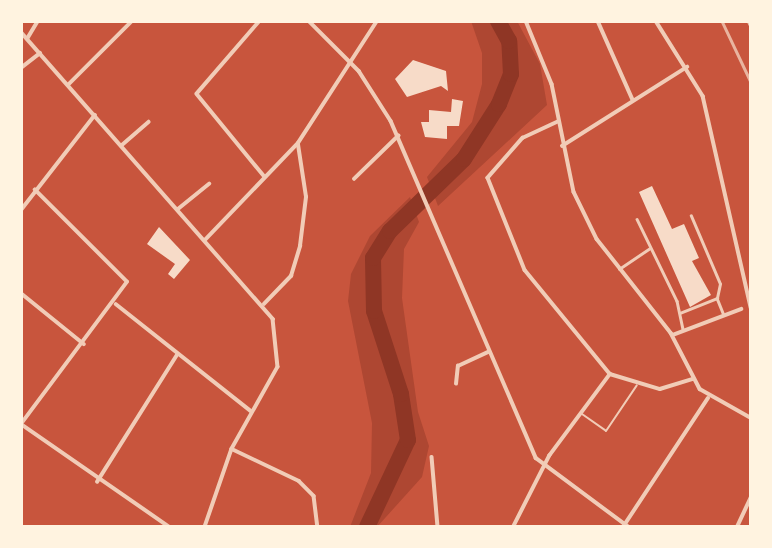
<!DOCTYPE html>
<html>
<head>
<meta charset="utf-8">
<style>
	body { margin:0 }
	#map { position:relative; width:772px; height:548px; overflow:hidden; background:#c8553d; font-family:Commissioner,sans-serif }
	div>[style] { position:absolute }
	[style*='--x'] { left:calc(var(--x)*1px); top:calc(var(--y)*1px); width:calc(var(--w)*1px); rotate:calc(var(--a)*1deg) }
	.green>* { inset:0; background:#ae4732 }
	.river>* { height:16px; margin:-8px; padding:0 8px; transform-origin:8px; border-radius:8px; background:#8f3625 }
	.building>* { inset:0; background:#f7dbc8 }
	.service>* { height:2px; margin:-1px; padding:0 1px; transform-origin:1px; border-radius:1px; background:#f1ccb7 }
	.pedestrian>* { height:2.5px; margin:-1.25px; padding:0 1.25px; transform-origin:1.25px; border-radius:1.25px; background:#f1ccb7 }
	.minor>* { height:3.5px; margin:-1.75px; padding:0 1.75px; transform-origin:1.75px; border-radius:1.75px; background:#f1ccb7 }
	.rail>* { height:2.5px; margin:-1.25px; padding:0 1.25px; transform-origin:1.25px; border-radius:1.25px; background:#e9b49f }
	span { translate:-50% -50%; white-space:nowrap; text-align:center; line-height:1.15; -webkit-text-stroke:6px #fff3e0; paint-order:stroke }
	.frame { position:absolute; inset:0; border:23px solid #fff3e0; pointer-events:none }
</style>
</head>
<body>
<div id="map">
	<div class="green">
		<i style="clip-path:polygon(471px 21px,517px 21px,540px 64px,547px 105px,438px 206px,427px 177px,472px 122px,482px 84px,482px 53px)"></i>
		<i style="clip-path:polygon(410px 197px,419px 222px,404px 249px,402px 298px,418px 412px,429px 446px,422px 477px,377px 527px,350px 527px,371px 473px,372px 423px,348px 301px,351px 274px,370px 236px)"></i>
	</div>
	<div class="river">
		<i style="--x:367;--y:527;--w:96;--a:-64.8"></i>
		<i style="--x:408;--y:440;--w:47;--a:-98.7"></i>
		<i style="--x:401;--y:394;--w:87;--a:-108"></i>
		<i style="--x:374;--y:311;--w:53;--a:-91.1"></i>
		<i style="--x:373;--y:258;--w:32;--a:-58"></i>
		<i style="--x:390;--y:231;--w:103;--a:-44.2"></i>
		<i style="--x:464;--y:159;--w:65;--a:-57.5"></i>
		<i style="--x:499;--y:104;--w:32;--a:-68"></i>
		<i style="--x:511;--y:74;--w:33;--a:-93"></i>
		<i style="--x:509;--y:41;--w:23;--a:-119"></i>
	</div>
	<div class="building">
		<i style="clip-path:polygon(413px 60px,446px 71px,448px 91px,441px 86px,407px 97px,395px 79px)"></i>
		<i style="clip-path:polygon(452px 99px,463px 101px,459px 126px,447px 126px,447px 139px,425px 137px,421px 122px,429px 122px,429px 110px,451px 112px)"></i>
		<i style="clip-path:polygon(652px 186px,672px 229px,684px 224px,699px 258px,692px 261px,711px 295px,690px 307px,639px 192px)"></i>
		<i style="clip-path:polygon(159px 227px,190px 260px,174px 279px,168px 274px,175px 264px,147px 244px)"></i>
	</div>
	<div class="service">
		<i style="--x:582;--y:414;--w:29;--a:35"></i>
		<i style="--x:606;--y:431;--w:55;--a:-56"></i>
	</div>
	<div class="pedestrian">
		<i style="--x:637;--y:219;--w:91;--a:64"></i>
		<i style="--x:677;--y:301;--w:29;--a:78"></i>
		<i style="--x:619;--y:269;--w:37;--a:-34"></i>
		<i style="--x:717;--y:298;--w:18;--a:68"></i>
		<i style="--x:680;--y:313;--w:40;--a:-22"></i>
		<i style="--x:717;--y:298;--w:14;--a:-78"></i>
		<i style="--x:720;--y:284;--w:74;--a:-113.1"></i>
	</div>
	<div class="minor">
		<i style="--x:260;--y:21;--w:96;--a:130.8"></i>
		<i style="--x:197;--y:94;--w:107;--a:50.7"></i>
		<i style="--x:309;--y:21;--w:71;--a:45"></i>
		<i style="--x:359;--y:71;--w:59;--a:57.4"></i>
		<i style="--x:391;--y:121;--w:367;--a:66.7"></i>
		<i style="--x:536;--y:458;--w:116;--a:36.6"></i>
		<i style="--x:526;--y:21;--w:68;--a:67.6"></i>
		<i style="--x:552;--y:84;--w:110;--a:78.5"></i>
		<i style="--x:574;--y:192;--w:52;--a:63.9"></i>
		<i style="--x:597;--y:239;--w:120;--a:51.8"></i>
		<i style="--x:671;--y:333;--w:63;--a:62.6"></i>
		<i style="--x:700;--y:389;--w:59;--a:29.6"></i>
		<i style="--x:598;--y:21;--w:86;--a:66.1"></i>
		<i style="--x:656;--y:21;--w:89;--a:57.9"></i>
		<i style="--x:703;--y:96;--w:217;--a:77.2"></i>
		<i style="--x:749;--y:21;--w:4;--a:63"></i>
		<i style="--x:21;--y:32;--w:382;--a:48.7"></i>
		<i style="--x:273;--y:319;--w:48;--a:84.1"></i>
		<i style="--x:278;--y:367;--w:94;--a:119.3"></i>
		<i style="--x:232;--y:449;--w:83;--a:109.1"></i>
		<i style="--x:27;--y:39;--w:21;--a:-59"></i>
		<i style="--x:21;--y:68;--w:24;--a:-38"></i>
		<i style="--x:69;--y:84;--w:89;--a:-45"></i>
		<i style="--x:558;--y:122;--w:38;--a:155"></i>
		<i style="--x:523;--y:138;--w:53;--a:131.2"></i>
		<i style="--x:488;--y:178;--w:99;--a:68.1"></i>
		<i style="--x:525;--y:270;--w:134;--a:50.7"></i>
		<i style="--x:610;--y:374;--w:52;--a:16.7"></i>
		<i style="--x:660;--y:389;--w:34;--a:-17"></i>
		<i style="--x:122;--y:145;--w:35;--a:-41"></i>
		<i style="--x:562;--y:146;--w:148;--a:-32.3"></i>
		<i style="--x:354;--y:179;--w:62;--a:-44.3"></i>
		<i style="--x:178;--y:209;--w:40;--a:-39"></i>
		<i style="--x:21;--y:210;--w:120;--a:-52.1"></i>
		<i style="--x:205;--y:240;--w:134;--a:-46.2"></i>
		<i style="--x:298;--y:143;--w:145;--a:-57.1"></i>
		<i style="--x:21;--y:293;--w:81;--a:39"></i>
		<i style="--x:116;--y:304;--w:172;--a:38.4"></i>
		<i style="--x:264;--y:304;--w:39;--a:-46"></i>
		<i style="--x:291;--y:276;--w:31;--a:-73"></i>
		<i style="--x:300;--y:246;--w:49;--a:-83"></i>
		<i style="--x:306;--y:197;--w:53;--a:-98.7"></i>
		<i style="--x:673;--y:335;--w:73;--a:-20.9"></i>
		<i style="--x:456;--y:384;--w:18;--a:-84"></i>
		<i style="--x:458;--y:366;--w:33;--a:-25"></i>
		<i style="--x:21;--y:424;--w:177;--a:-53.3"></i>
		<i style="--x:127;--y:282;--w:130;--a:-135"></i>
		<i style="--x:21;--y:424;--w:181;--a:34.7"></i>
		<i style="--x:232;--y:449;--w:74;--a:25.5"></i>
		<i style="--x:299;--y:481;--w:21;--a:45"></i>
		<i style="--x:314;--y:496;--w:31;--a:83"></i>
		<i style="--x:432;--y:457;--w:70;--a:85.1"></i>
		<i style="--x:97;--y:482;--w:150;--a:-57.8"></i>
		<i style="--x:21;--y:526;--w:1;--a:45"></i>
		<i style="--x:513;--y:527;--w:80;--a:-63.1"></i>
		<i style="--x:549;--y:456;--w:102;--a:-53.4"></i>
		<i style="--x:623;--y:527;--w:154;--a:-56.6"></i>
		<i style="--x:737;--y:527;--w:33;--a:-65"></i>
	</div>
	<div class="rail">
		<i style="--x:722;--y:21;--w:68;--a:64.6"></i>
	</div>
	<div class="frame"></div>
</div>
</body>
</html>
